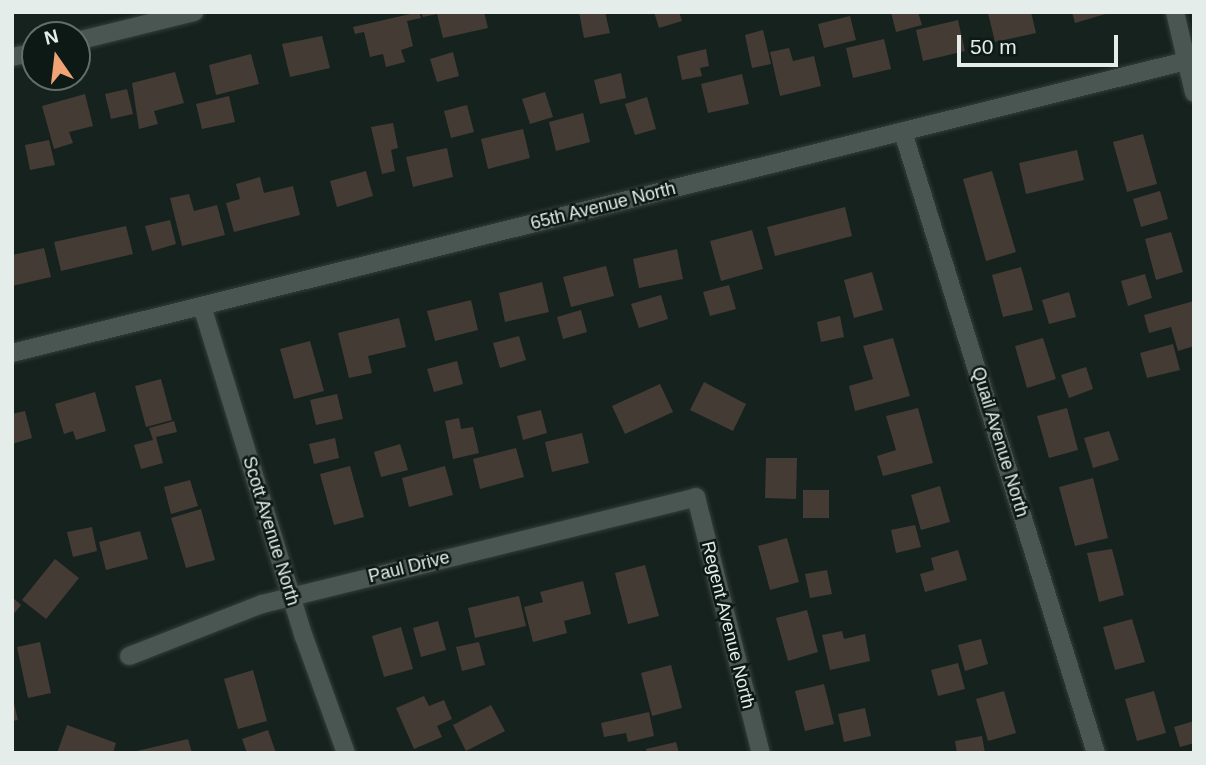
<!DOCTYPE html>
<html>
<head>
<meta charset="utf-8">
<style>
	body { margin:0 }
	#map { position:relative; width:1206px; height:765px; overflow:hidden; background:#16221e; font-family:Arial,sans-serif }
	div>[style] { position:absolute }
	[style*='--x'] { left:calc(var(--x)*1px); top:calc(var(--y)*1px); width:calc(var(--w)*1px); rotate:calc(var(--a)*1deg) }
	.building>* { inset:0; background:#453b35 }
	.roads { filter:drop-shadow(0 0 2px #353d3a) drop-shadow(0 0 2px #353d3a) }
	.minor>* { height:18px; margin:-9px; padding:0 9px; transform-origin:9px; border-radius:9px; background:#495652 }
	span { translate:-50% -50%; white-space:nowrap; text-align:center; line-height:1.15; -webkit-text-stroke:5px #0d1915; paint-order:stroke }
	.street-label { font-size:18px; color:#e5edea }
	.frame { position:absolute; inset:0; border:14px solid #e5edea; pointer-events:none }
	.north { position:absolute; left:21px; top:21px; width:70px; height:70px; box-sizing:border-box; background:#0d1915; border:2px solid #636e6a; border-radius:50%; rotate:346deg; font-size:19px; font-weight:700; line-height:28px; text-align:center; color:#e5edea }
	.north::after { content:''; display:block; margin:auto; width:24px; height:32px; background:#efa377; clip-path:polygon(50% 0,100% 100%,50% 72%,0 100%) }
	.scale { position:absolute; left:957px; top:35px; width:161px; height:32px; box-sizing:border-box; border:4px solid #e5edea; border-top:0; padding-left:9px; font-size:21px; line-height:24px; white-space:nowrap; color:#e5edea; -webkit-text-stroke:5px #0d1915; paint-order:stroke }
</style>
</head>
<body>
<div id="map">
	<div class="building">
		<i style="clip-path:polygon(419px 12px,421px 18px,407px 21px,413px 46px,401px 50px,405px 62px,386px 67px,383px 54px,370px 57px,364px 32px,355px 34px,353px 27px)"></i>
		<i style="clip-path:polygon(421px 12px,484px 12px,488px 28px,443px 38px,437px 14px,423px 17px)"></i>
		<i style="clip-path:polygon(579px 12px,605px 12px,610px 33px,584px 38px)"></i>
		<i style="clip-path:polygon(654px 12px,679px 12px,682px 21px,659px 28px)"></i>
		<i style="clip-path:polygon(891px 12px,918px 12px,922px 25px,896px 32px)"></i>
		<i style="clip-path:polygon(1031px 12px,1036px 33px,995px 42px,988px 13px)"></i>
		<i style="clip-path:polygon(1072px 12px,1109px 12px,1109px 13px,1075px 23px)"></i>
		<i style="clip-path:polygon(850px 16px,856px 40px,824px 48px,818px 24px)"></i>
		<i style="clip-path:polygon(958px 20px,965px 51px,923px 61px,916px 30px)"></i>
		<i style="clip-path:polygon(763px 30px,771px 64px,752px 68px,745px 35px)"></i>
		<i style="clip-path:polygon(322px 36px,330px 68px,290px 77px,282px 44px)"></i>
		<i style="clip-path:polygon(884px 39px,891px 69px,853px 78px,846px 48px)"></i>
		<i style="clip-path:polygon(789px 48px,793px 61px,814px 56px,821px 86px,780px 96px,770px 52px)"></i>
		<i style="clip-path:polygon(706px 49px,709px 66px,700px 68px,702px 76px,682px 80px,677px 56px)"></i>
		<i style="clip-path:polygon(453px 52px,459px 76px,437px 82px,430px 59px)"></i>
		<i style="clip-path:polygon(251px 54px,259px 84px,216px 95px,209px 65px)"></i>
		<i style="clip-path:polygon(175px 72px,184px 103px,154px 111px,158px 124px,139px 129px,132px 83px)"></i>
		<i style="clip-path:polygon(621px 73px,626px 98px,600px 104px,594px 80px)"></i>
		<i style="clip-path:polygon(742px 74px,749px 104px,708px 113px,701px 84px)"></i>
		<i style="clip-path:polygon(127px 89px,133px 114px,111px 119px,105px 94px)"></i>
		<i style="clip-path:polygon(545px 92px,553px 117px,530px 124px,522px 99px)"></i>
		<i style="clip-path:polygon(85px 94px,93px 126px,69px 132px,73px 143px,54px 149px,42px 106px)"></i>
		<i style="clip-path:polygon(229px 96px,235px 122px,202px 129px,196px 104px)"></i>
		<i style="clip-path:polygon(647px 97px,656px 129px,635px 135px,625px 104px)"></i>
		<i style="clip-path:polygon(467px 105px,474px 132px,451px 138px,444px 111px)"></i>
		<i style="clip-path:polygon(583px 113px,590px 142px,556px 151px,549px 122px)"></i>
		<i style="clip-path:polygon(393px 123px,398px 148px,391px 150px,395px 171px,382px 174px,371px 127px)"></i>
		<i style="clip-path:polygon(523px 129px,530px 158px,488px 169px,481px 139px)"></i>
		<i style="clip-path:polygon(1143px 134px,1157px 184px,1127px 192px,1113px 142px)"></i>
		<i style="clip-path:polygon(49px 140px,55px 165px,30px 170px,25px 145px)"></i>
		<i style="clip-path:polygon(447px 148px,453px 177px,413px 187px,406px 157px)"></i>
		<i style="clip-path:polygon(1077px 150px,1084px 180px,1026px 194px,1019px 163px)"></i>
		<i style="clip-path:polygon(366px 171px,373px 196px,337px 207px,330px 181px)"></i>
		<i style="clip-path:polygon(992px 171px,1016px 252px,986px 261px,963px 179px)"></i>
		<i style="clip-path:polygon(260px 177px,264px 193px,293px 186px,300px 215px,234px 232px,226px 203px,240px 199px,236px 184px)"></i>
		<i style="clip-path:polygon(1160px 191px,1168px 219px,1141px 227px,1133px 199px)"></i>
		<i style="clip-path:polygon(189px 194px,194px 211px,217px 205px,225px 235px,182px 246px,170px 198px)"></i>
		<i style="clip-path:polygon(845px 207px,852px 236px,775px 256px,767px 227px)"></i>
		<i style="clip-path:polygon(170px 220px,176px 244px,152px 251px,145px 226px)"></i>
		<i style="clip-path:polygon(126px 226px,133px 254px,61px 271px,54px 242px)"></i>
		<i style="clip-path:polygon(752px 230px,763px 269px,721px 281px,710px 241px)"></i>
		<i style="clip-path:polygon(1171px 232px,1183px 272px,1156px 280px,1145px 239px)"></i>
		<i style="clip-path:polygon(44px 248px,51px 277px,12px 286px,12px 255px)"></i>
		<i style="clip-path:polygon(677px 249px,683px 279px,639px 288px,633px 259px)"></i>
		<i style="clip-path:polygon(606px 266px,614px 296px,571px 307px,563px 277px)"></i>
		<i style="clip-path:polygon(1021px 267px,1033px 310px,1003px 317px,992px 275px)"></i>
		<i style="clip-path:polygon(872px 272px,883px 310px,854px 318px,844px 280px)"></i>
		<i style="clip-path:polygon(1145px 274px,1152px 298px,1128px 306px,1121px 281px)"></i>
		<i style="clip-path:polygon(542px 282px,549px 312px,505px 322px,499px 293px)"></i>
		<i style="clip-path:polygon(729px 285px,736px 309px,710px 316px,703px 292px)"></i>
		<i style="clip-path:polygon(1069px 292px,1076px 317px,1049px 324px,1042px 300px)"></i>
		<i style="clip-path:polygon(661px 295px,668px 319px,639px 328px,631px 304px)"></i>
		<i style="clip-path:polygon(471px 300px,478px 330px,435px 341px,427px 311px)"></i>
		<i style="clip-path:polygon(1194px 301px,1194px 346px,1178px 351px,1171px 327px,1149px 333px,1144px 315px)"></i>
		<i style="clip-path:polygon(581px 310px,587px 332px,563px 339px,557px 317px)"></i>
		<i style="clip-path:polygon(840px 316px,844px 337px,821px 342px,817px 322px)"></i>
		<i style="clip-path:polygon(399px 318px,406px 347px,368px 356px,372px 373px,349px 378px,338px 333px)"></i>
		<i style="clip-path:polygon(519px 336px,526px 360px,500px 368px,493px 343px)"></i>
		<i style="clip-path:polygon(893px 338px,910px 396px,855px 411px,849px 386px,873px 379px,863px 346px)"></i>
		<i style="clip-path:polygon(1043px 338px,1056px 379px,1027px 388px,1015px 346px)"></i>
		<i style="clip-path:polygon(310px 341px,324px 391px,294px 399px,280px 349px)"></i>
		<i style="clip-path:polygon(1173px 344px,1180px 370px,1147px 378px,1140px 353px)"></i>
		<i style="clip-path:polygon(457px 361px,463px 384px,434px 392px,427px 369px)"></i>
		<i style="clip-path:polygon(1086px 367px,1093px 389px,1069px 398px,1061px 375px)"></i>
		<i style="clip-path:polygon(161px 379px,172px 420px,146px 427px,135px 386px)"></i>
		<i style="clip-path:polygon(704px 382px,746px 404px,733px 431px,690px 410px)"></i>
		<i style="clip-path:polygon(660px 384px,673px 412px,625px 434px,612px 406px)"></i>
		<i style="clip-path:polygon(95px 392px,106px 431px,76px 440px,73px 431px,64px 434px,55px 404px)"></i>
		<i style="clip-path:polygon(337px 394px,343px 419px,316px 425px,310px 400px)"></i>
		<i style="clip-path:polygon(918px 408px,933px 463px,883px 476px,877px 456px,896px 450px,886px 416px)"></i>
		<i style="clip-path:polygon(1067px 408px,1078px 450px,1049px 458px,1037px 416px)"></i>
		<i style="clip-path:polygon(541px 410px,547px 433px,523px 440px,517px 416px)"></i>
		<i style="clip-path:polygon(25px 411px,32px 438px,12px 444px,12px 414px)"></i>
		<i style="clip-path:polygon(459px 418px,461px 429px,473px 427px,479px 453px,453px 459px,445px 421px)"></i>
		<i style="clip-path:polygon(174px 421px,177px 432px,156px 437px,163px 463px,141px 469px,134px 445px,153px 440px,149px 428px)"></i>
		<i style="clip-path:polygon(1109px 431px,1119px 460px,1093px 468px,1084px 438px)"></i>
		<i style="clip-path:polygon(582px 433px,589px 463px,552px 472px,545px 442px)"></i>
		<i style="clip-path:polygon(335px 438px,339px 458px,314px 464px,309px 444px)"></i>
		<i style="clip-path:polygon(400px 444px,408px 470px,381px 477px,374px 452px)"></i>
		<i style="clip-path:polygon(516px 448px,524px 477px,480px 489px,473px 459px)"></i>
		<i style="clip-path:polygon(766px 458px,797px 458px,796px 499px,765px 498px)"></i>
		<i style="clip-path:polygon(350px 466px,364px 517px,334px 525px,320px 474px)"></i>
		<i style="clip-path:polygon(445px 466px,453px 495px,409px 507px,402px 478px)"></i>
		<i style="clip-path:polygon(1093px 478px,1108px 538px,1075px 546px,1059px 487px)"></i>
		<i style="clip-path:polygon(190px 480px,198px 506px,171px 514px,164px 487px)"></i>
		<i style="clip-path:polygon(940px 486px,950px 522px,921px 530px,911px 495px)"></i>
		<i style="clip-path:polygon(803px 490px,829px 490px,829px 518px,803px 518px)"></i>
		<i style="clip-path:polygon(201px 509px,215px 560px,186px 568px,171px 518px)"></i>
		<i style="clip-path:polygon(915px 525px,921px 547px,896px 553px,891px 530px)"></i>
		<i style="clip-path:polygon(92px 527px,97px 551px,73px 557px,67px 532px)"></i>
		<i style="clip-path:polygon(140px 531px,148px 559px,106px 570px,99px 542px)"></i>
		<i style="clip-path:polygon(787px 538px,799px 582px,770px 590px,758px 546px)"></i>
		<i style="clip-path:polygon(1112px 549px,1124px 595px,1099px 602px,1087px 553px)"></i>
		<i style="clip-path:polygon(958px 550px,967px 580px,925px 592px,920px 574px,934px 570px,931px 558px)"></i>
		<i style="clip-path:polygon(55px 559px,79px 578px,46px 619px,22px 600px)"></i>
		<i style="clip-path:polygon(645px 565px,659px 616px,628px 624px,615px 573px)"></i>
		<i style="clip-path:polygon(827px 570px,832px 594px,810px 598px,805px 574px)"></i>
		<i style="clip-path:polygon(583px 581px,591px 614px,564px 621px,567px 633px,533px 642px,524px 607px,543px 602px,540px 592px)"></i>
		<i style="clip-path:polygon(519px 596px,526px 626px,475px 638px,468px 608px)"></i>
		<i style="clip-path:polygon(12px 597px,21px 605px,12px 616px)"></i>
		<i style="clip-path:polygon(807px 610px,818px 652px,788px 661px,776px 618px)"></i>
		<i style="clip-path:polygon(1132px 619px,1145px 662px,1115px 670px,1103px 627px)"></i>
		<i style="clip-path:polygon(438px 621px,446px 650px,421px 657px,413px 628px)"></i>
		<i style="clip-path:polygon(401px 627px,413px 669px,384px 677px,372px 636px)"></i>
		<i style="clip-path:polygon(842px 631px,844px 639px,865px 634px,870px 661px,830px 670px,822px 635px)"></i>
		<i style="clip-path:polygon(981px 639px,988px 664px,965px 671px,958px 645px)"></i>
		<i style="clip-path:polygon(40px 642px,51px 693px,28px 698px,17px 647px)"></i>
		<i style="clip-path:polygon(479px 642px,485px 665px,462px 671px,456px 647px)"></i>
		<i style="clip-path:polygon(958px 663px,965px 689px,938px 696px,931px 670px)"></i>
		<i style="clip-path:polygon(671px 665px,682px 708px,652px 716px,641px 673px)"></i>
		<i style="clip-path:polygon(253px 670px,267px 721px,238px 729px,224px 679px)"></i>
		<i style="clip-path:polygon(824px 684px,834px 724px,805px 731px,795px 691px)"></i>
		<i style="clip-path:polygon(1004px 691px,1016px 733px,988px 741px,976px 699px)"></i>
		<i style="clip-path:polygon(1154px 691px,1166px 733px,1137px 741px,1125px 699px)"></i>
		<i style="clip-path:polygon(12px 695px,18px 720px,12px 721px)"></i>
		<i style="clip-path:polygon(424px 696px,429px 706px,444px 700px,452px 719px,437px 726px,442px 737px,414px 749px,396px 708px)"></i>
		<i style="clip-path:polygon(491px 705px,505px 731px,466px 751px,453px 725px)"></i>
		<i style="clip-path:polygon(865px 708px,871px 736px,844px 742px,838px 714px)"></i>
		<i style="clip-path:polygon(649px 712px,654px 736px,628px 742px,626px 733px,604px 737px,601px 723px)"></i>
		<i style="clip-path:polygon(1194px 721px,1194px 743px,1180px 747px,1174px 727px)"></i>
		<i style="clip-path:polygon(67px 725px,116px 743px,113px 753px,57px 753px)"></i>
		<i style="clip-path:polygon(268px 730px,276px 753px,247px 753px,242px 739px)"></i>
		<i style="clip-path:polygon(982px 736px,985px 753px,957px 753px,955px 741px)"></i>
		<i style="clip-path:polygon(188px 739px,192px 753px,138px 753px,137px 751px)"></i>
		<i style="clip-path:polygon(676px 742px,679px 753px,647px 753px,646px 749px)"></i>
	</div>
	<div class="roads">
		<div class="minor">
			<i style="--x:1175;--y:12;--w:83;--a:76.8"></i>
			<i style="--x:77;--y:41;--w:121;--a:-13.9"></i>
			<i style="--x:12;--y:57;--w:24;--a:-12"></i>
			<i style="--x:903;--y:132;--w:650;--a:72.74"></i>
			<i style="--x:202;--y:306;--w:346;--a:72.9"></i>
			<i style="--x:304;--y:637;--w:123;--a:70.1"></i>
			<i style="--x:12;--y:353;--w:1218;--a:-13.97"></i>
			<i style="--x:129;--y:656;--w:143;--a:-21.4"></i>
			<i style="--x:262;--y:604;--w:447;--a:-13.8"></i>
			<i style="--x:696;--y:497;--w:264;--a:75.8"></i>
		</div>
	</div>
	<div class="street-label">
		<span style="left:603px;top:206px;rotate:-14deg">65th Avenue North</span>
		<span style="left:1000px;top:442px;rotate:73deg">Quail Avenue North</span>
		<span style="left:271px;top:531px;rotate:73deg">Scott Avenue North</span>
		<span style="left:409px;top:567px;rotate:-14deg">Paul Drive</span>
		<span style="left:728px;top:625px;rotate:76deg">Regent Avenue North</span>
	</div>
	<div class="frame"></div>
	<div class="north">N</div>
	<div class="scale">50 m</div>
</div>
</body>
</html>
